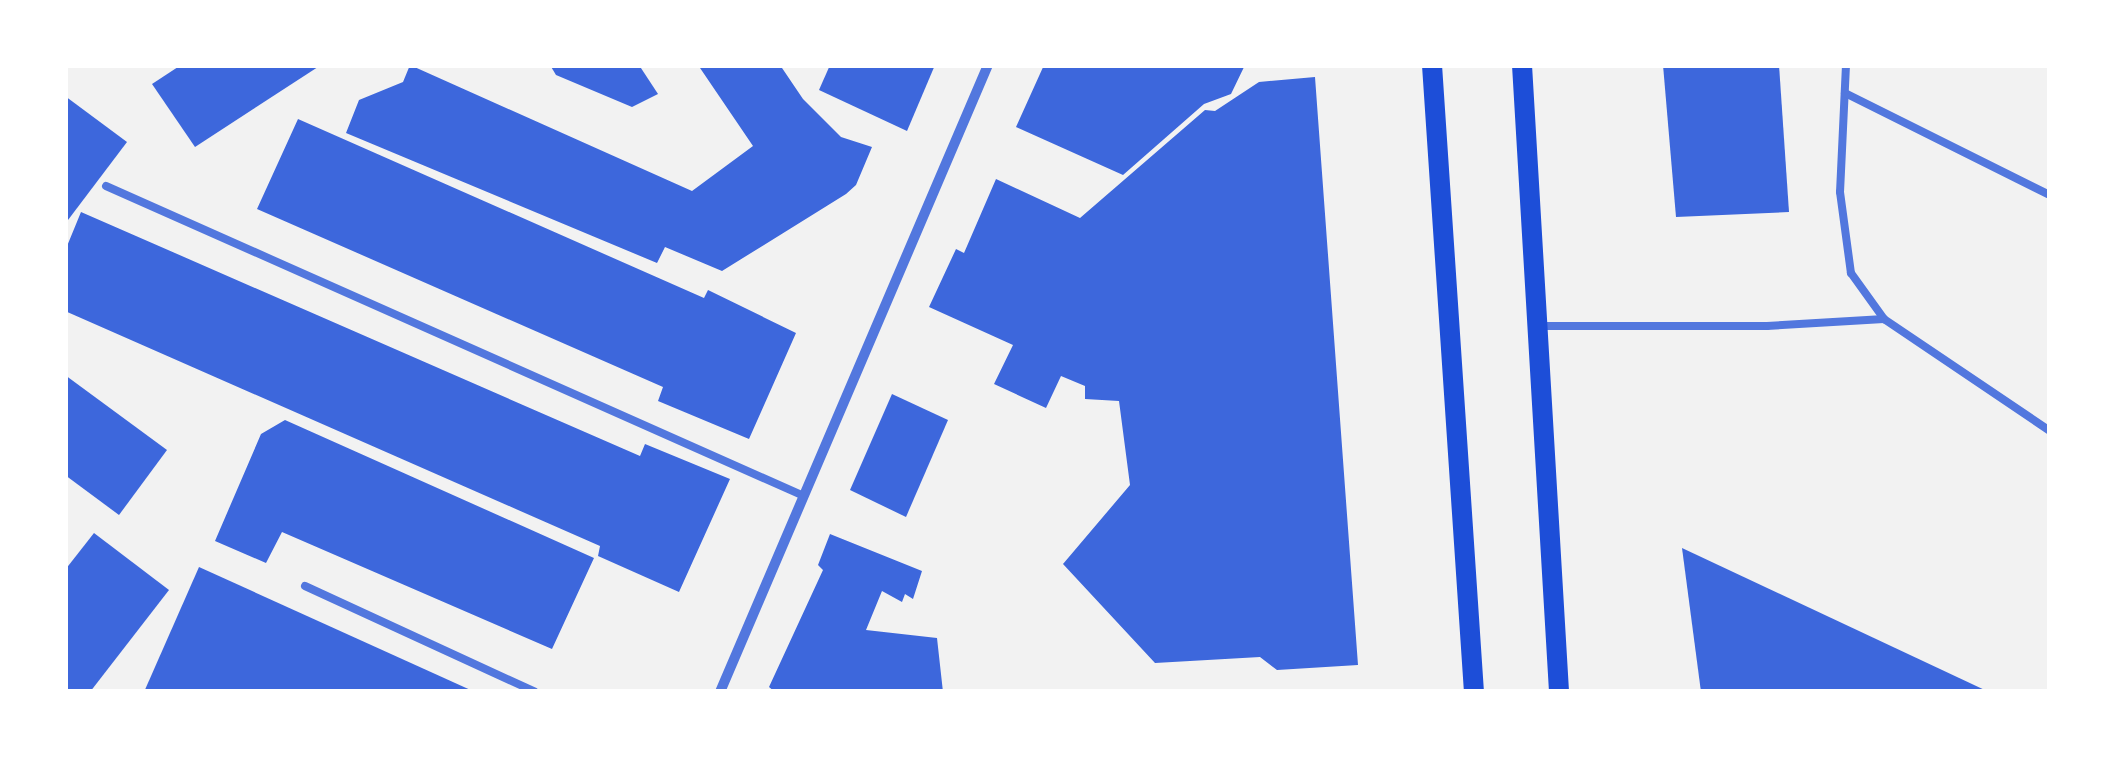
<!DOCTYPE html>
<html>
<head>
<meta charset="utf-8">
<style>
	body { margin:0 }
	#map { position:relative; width:2115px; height:757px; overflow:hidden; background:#f2f2f2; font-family:"Sofia Sans Condensed",sans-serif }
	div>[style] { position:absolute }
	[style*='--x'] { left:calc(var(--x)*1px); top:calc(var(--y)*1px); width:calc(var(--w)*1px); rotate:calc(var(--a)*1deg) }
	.building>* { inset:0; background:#3d67dc }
	.service>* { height:8px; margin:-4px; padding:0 4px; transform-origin:4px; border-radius:4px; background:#5277de }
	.minor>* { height:10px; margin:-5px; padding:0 5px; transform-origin:5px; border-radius:5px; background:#5277de }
	.secondary>* { height:20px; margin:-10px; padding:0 10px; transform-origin:10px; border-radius:10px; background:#1d4ed8 }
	span { translate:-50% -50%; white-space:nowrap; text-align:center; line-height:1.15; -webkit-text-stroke:8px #fff; paint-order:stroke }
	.frame { position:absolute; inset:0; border:68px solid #fff; pointer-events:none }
</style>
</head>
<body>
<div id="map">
	<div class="building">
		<i style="clip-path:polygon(181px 65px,321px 65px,195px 147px,152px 84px)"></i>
		<i style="clip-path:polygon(410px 65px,692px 191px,753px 146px,698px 65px,780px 65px,803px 99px,841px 137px,872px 147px,856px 185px,846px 194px,722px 271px,665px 247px,657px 263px,346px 133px,359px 100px,403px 82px)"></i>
		<i style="clip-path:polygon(550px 65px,639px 65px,658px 94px,632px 107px,556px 75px)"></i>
		<i style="clip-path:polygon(830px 65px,935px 65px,907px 131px,819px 90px)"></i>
		<i style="clip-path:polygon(1044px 65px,1245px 65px,1231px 94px,1204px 104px,1123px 175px,1016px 127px)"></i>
		<i style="clip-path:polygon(1663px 65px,1779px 65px,1789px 212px,1676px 217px)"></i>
		<i style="clip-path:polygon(1315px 77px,1358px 665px,1277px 670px,1260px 657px,1155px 663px,1063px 564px,1130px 485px,1119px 401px,1085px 399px,1085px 386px,1061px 376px,1046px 408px,994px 384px,1013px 345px,929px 307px,956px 249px,964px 253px,996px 179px,1080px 218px,1205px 110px,1215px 111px,1259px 82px)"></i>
		<i style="clip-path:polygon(65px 96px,127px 142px,65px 224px)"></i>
		<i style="clip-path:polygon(298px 119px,704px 298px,708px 290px,796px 333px,749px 439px,658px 401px,663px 387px,257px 209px)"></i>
		<i style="clip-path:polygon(81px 212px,640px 456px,645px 444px,730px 479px,679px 592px,598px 556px,600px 546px,65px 311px,65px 251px)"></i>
		<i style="clip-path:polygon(65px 375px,167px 450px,119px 515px,65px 475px)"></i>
		<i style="clip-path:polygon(892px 394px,948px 420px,906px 517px,850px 490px)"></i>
		<i style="clip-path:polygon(285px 420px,594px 558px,552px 649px,282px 532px,266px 563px,215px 541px,261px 434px)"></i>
		<i style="clip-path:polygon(94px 533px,169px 590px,90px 692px,65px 692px,65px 570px)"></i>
		<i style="clip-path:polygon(830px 534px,922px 571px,913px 599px,905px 594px,902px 602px,882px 591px,866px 630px,937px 638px,943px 692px,775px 692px,769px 687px,823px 570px,818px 565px)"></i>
		<i style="clip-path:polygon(1682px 548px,1989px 692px,1701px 692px)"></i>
		<i style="clip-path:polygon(199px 567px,475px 692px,144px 692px)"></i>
	</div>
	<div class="service">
		<i style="--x:1846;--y:65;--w:127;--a:92.7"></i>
		<i style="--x:1840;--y:192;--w:82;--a:82.3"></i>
		<i style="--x:1851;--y:273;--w:57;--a:54.3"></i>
		<i style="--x:1884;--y:319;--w:200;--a:34"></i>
		<i style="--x:1845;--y:93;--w:229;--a:26.5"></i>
		<i style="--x:106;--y:186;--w:764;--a:23.95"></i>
		<i style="--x:1542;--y:326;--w:225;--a:0"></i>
		<i style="--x:1767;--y:326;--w:117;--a:-3.4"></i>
		<i style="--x:305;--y:586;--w:253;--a:24.7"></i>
	</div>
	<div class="minor">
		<i style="--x:720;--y:692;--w:682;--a:-66.86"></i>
	</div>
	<div class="secondary">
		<i style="--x:1432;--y:65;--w:628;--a:86.17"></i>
		<i style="--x:1522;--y:65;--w:628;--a:86.62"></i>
	</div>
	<div class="frame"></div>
</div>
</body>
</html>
